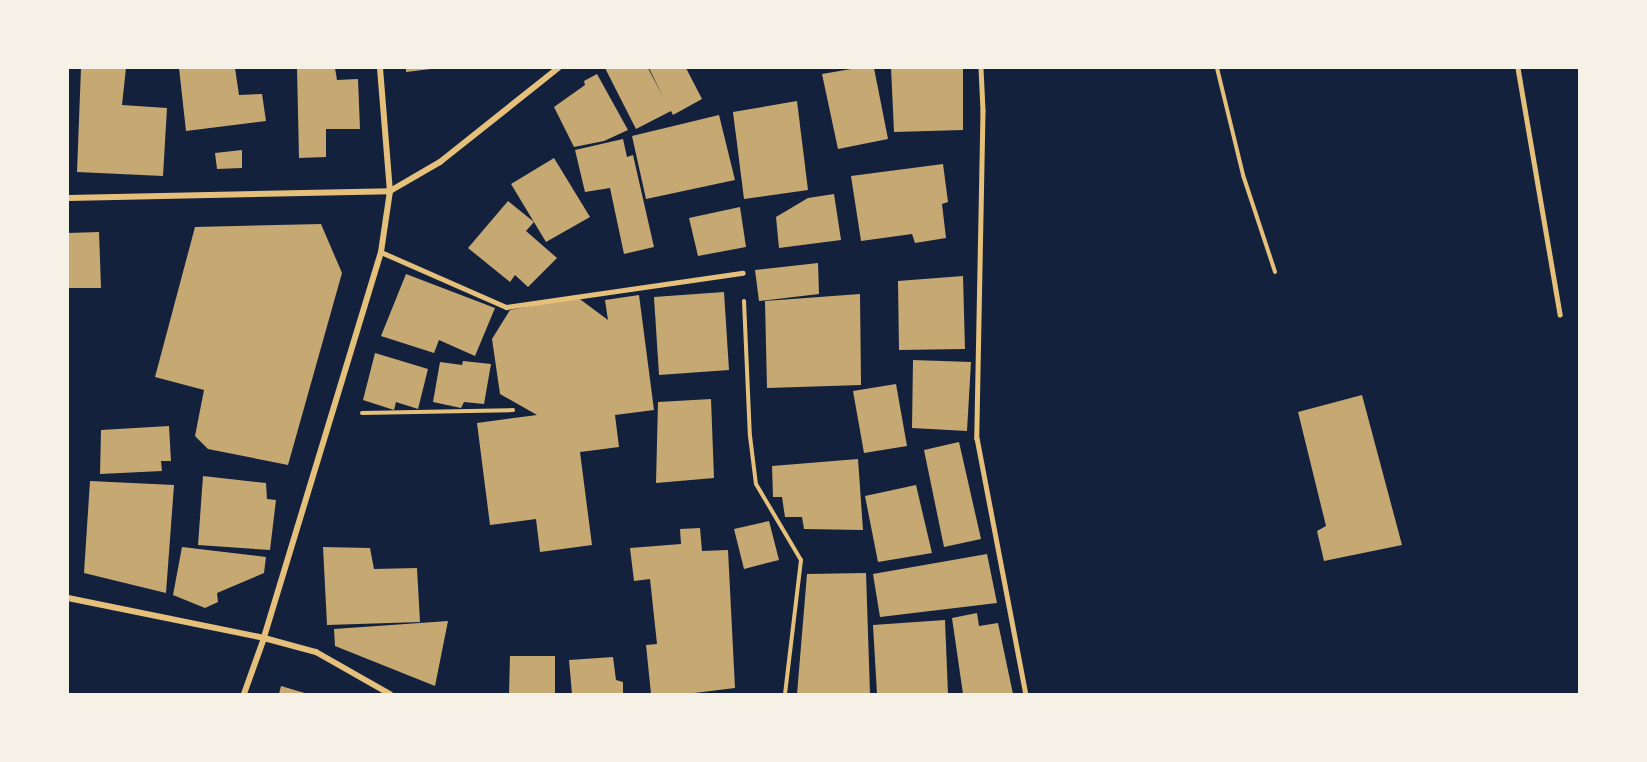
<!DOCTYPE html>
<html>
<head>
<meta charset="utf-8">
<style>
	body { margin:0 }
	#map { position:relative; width:1647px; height:762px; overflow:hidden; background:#14213d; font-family:Raleway,sans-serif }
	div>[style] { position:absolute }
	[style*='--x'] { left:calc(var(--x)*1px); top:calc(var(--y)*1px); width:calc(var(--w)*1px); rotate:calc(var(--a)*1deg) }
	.building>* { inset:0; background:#c6a872 }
	.path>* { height:4px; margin:-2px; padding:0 2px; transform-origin:2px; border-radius:2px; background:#e5c07b }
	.service>* { height:4.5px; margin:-2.25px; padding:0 2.25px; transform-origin:2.25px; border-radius:2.25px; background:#e5c07b }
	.minor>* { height:6px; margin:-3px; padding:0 3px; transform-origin:3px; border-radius:3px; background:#e5c07b }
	span { translate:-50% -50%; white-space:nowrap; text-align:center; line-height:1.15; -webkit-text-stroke:4.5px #f6f1e7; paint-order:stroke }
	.frame { position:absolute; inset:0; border:69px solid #f6f1e7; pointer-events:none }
</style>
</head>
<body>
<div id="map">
	<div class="building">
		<i style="clip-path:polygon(81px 68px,126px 68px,122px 105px,167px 108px,163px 176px,77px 172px)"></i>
		<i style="clip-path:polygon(179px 68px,235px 68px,239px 95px,262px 94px,266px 121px,186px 131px)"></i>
		<i style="clip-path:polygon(297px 68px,335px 68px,337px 80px,358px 79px,360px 129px,326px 129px,326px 157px,299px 158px)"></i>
		<i style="clip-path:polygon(406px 68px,431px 68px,431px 69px,406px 72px)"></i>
		<i style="clip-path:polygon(605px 68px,648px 68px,663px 97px,649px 68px,686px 68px,702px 99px,673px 115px,671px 111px,636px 129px)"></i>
		<i style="clip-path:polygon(857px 68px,874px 68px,888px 139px,838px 149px,822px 74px)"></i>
		<i style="clip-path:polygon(891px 68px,963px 68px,963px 130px,894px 132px)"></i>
		<i style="clip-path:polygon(597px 74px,628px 130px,604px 141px,574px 147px,554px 107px,585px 85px,584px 81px)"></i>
		<i style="clip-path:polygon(797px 101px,808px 190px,744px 199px,733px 112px)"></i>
		<i style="clip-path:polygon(719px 115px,735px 180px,646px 199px,632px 136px)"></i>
		<i style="clip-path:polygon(623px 139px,627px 157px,633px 155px,654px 247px,624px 254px,610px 188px,585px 192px,575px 150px)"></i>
		<i style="clip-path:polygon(242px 150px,242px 168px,217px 169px,215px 153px)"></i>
		<i style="clip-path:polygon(554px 158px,590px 217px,546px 242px,511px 184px)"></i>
		<i style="clip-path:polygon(943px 164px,948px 202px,942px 204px,946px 238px,915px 243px,912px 234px,861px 241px,851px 176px)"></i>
		<i style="clip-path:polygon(834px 194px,841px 240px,779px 248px,776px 217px,808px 198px)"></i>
		<i style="clip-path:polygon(508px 201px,534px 222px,526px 231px,557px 258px,528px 287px,515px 275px,510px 282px,468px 248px)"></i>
		<i style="clip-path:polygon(740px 207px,746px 247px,698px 256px,689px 218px)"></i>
		<i style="clip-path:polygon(321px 224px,342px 273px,288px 465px,208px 449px,195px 436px,204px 390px,155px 377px,195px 227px)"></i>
		<i style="clip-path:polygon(99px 232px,101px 288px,68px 288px,68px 233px)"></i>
		<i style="clip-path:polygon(818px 263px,819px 294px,759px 301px,755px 270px)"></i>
		<i style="clip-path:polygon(406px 274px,495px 308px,475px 356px,439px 340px,434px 353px,381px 336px)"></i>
		<i style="clip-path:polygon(963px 276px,965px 349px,899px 350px,898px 281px)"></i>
		<i style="clip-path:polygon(724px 292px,729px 370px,659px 375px,654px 297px)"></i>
		<i style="clip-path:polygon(860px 294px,861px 385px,767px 388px,765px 301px)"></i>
		<i style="clip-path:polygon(639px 295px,654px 410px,615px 415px,619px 447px,580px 452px,592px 545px,540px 552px,536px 519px,490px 525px,477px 423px,537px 415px,500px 394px,492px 339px,510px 310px,577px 297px,608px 320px,605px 300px)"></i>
		<i style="clip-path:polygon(375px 353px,428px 369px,418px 409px,396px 402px,394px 410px,363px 400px)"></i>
		<i style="clip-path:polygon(913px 360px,971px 362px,967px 431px,912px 428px)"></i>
		<i style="clip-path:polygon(463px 361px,491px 364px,484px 404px,464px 402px,461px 408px,433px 402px,440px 362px,462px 365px)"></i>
		<i style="clip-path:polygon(896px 384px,907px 446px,864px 453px,853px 391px)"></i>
		<i style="clip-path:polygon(1362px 395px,1402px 545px,1324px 561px,1317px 531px,1326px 526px,1298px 412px)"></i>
		<i style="clip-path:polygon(711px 399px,714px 478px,656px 483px,658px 402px)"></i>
		<i style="clip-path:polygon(169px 426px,171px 461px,161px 461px,162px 471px,100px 474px,101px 430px)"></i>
		<i style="clip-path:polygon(959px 442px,981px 539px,944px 547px,924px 450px)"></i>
		<i style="clip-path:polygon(858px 459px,863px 530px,804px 529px,802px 517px,785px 517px,782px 497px,773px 497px,772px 466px)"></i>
		<i style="clip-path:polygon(203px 476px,266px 483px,267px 499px,276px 500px,270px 550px,198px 545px)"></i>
		<i style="clip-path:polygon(90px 481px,174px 485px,166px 593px,84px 573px)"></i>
		<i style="clip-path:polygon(916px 485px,932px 553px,878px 562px,865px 496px)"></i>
		<i style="clip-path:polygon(769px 521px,779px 560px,744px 569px,734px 529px)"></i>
		<i style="clip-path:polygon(700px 528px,702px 551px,728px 550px,735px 688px,686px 694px,651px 694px,646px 645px,657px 644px,650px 579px,634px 581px,630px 548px,681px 544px,680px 529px)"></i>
		<i style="clip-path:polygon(182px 547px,266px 557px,264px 573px,217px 593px,218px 602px,205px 608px,173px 595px)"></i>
		<i style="clip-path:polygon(323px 547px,370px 548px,374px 569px,417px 568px,420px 622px,327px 625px)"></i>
		<i style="clip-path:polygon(987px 554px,997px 603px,880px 617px,873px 574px)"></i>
		<i style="clip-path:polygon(866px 573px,870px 694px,797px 694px,807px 574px)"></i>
		<i style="clip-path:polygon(977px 613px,979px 626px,998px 623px,1013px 694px,963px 694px,952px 618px)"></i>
		<i style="clip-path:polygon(945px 620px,948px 694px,877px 694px,873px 625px)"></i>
		<i style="clip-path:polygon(448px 621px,435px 686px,335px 646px,334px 629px)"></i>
		<i style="clip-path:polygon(510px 656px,555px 656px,555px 694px,509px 694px)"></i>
		<i style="clip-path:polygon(613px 657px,616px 680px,623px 682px,623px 694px,572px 694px,569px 660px)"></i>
		<i style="clip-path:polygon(281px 686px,308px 694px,279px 694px)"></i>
	</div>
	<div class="path">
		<i style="--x:1217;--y:68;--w:110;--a:76.3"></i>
		<i style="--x:1243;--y:175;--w:102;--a:71.7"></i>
		<i style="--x:744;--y:301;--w:135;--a:87.5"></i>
		<i style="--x:750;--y:436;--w:48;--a:82.9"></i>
		<i style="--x:756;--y:484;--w:88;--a:59.4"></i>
		<i style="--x:801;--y:560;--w:135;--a:96.8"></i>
		<i style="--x:362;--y:413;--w:151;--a:-1.1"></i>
	</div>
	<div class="service">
		<i style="--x:981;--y:68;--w:43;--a:87.3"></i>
		<i style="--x:983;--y:111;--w:327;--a:91.1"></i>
		<i style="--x:977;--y:438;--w:261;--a:79.2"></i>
		<i style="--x:1518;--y:68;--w:250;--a:80.3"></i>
		<i style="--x:381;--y:252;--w:137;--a:23.7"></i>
		<i style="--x:506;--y:307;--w:239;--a:-8.2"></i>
	</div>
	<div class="minor">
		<i style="--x:380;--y:68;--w:123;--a:85.4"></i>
		<i style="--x:390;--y:191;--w:62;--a:98.4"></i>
		<i style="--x:381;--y:252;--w:403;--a:106.9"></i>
		<i style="--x:264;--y:638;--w:54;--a:15.1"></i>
		<i style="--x:316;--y:652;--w:85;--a:29.6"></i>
		<i style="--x:68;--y:198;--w:322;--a:-1.2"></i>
		<i style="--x:390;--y:191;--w:58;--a:-30.1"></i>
		<i style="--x:440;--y:162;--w:151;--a:-38.5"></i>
		<i style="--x:68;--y:598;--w:200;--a:11.5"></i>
		<i style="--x:264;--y:638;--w:59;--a:109.7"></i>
	</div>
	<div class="frame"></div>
</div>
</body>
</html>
